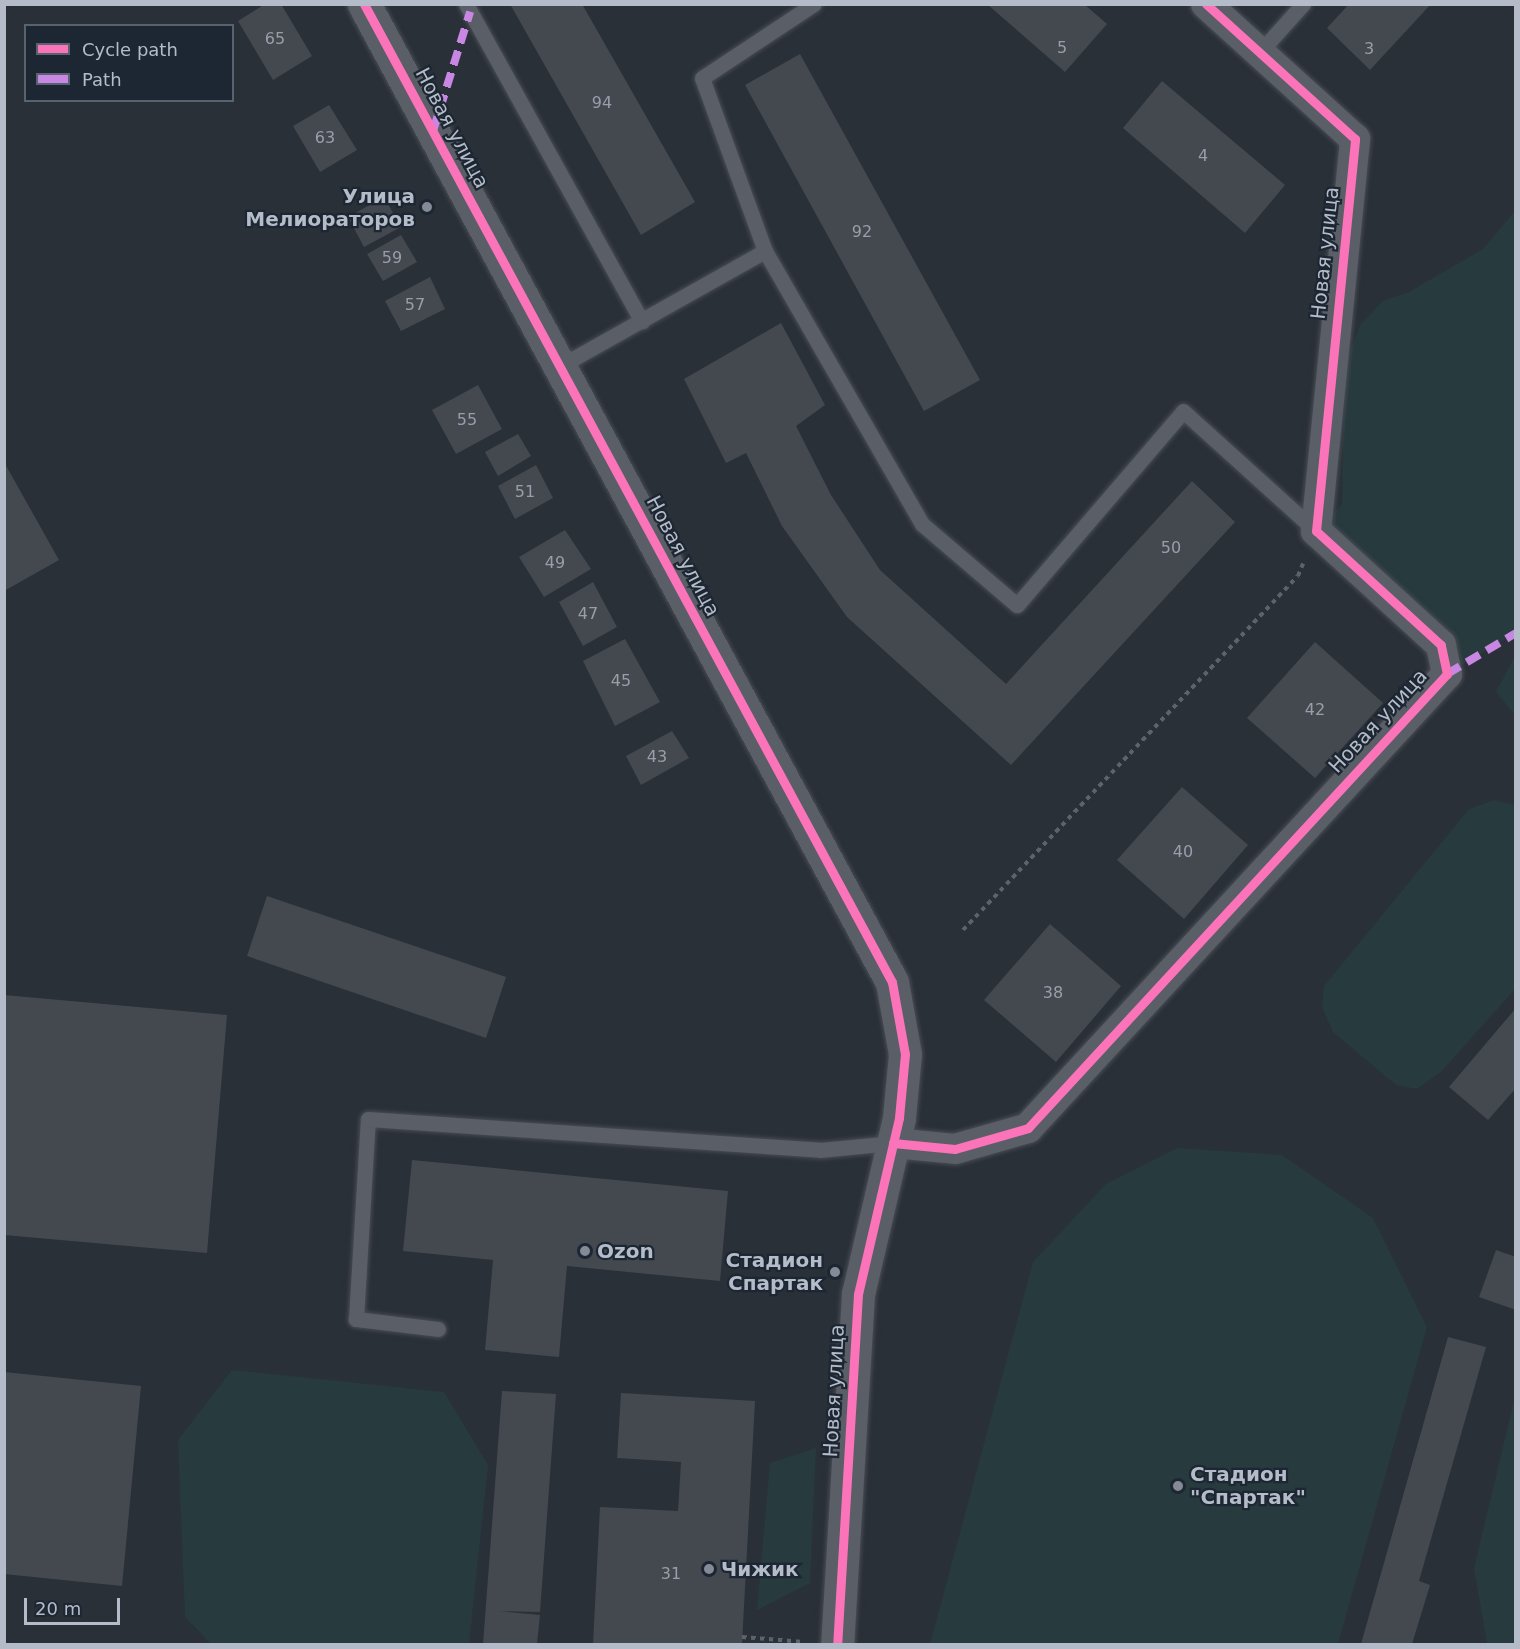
<!DOCTYPE html>
<html>
<head>
<meta charset="utf-8">
<style>
	body { margin:0 }
	#map { position:relative; width:1520px; height:1649px; overflow:hidden; background:#2a3038; font-family:"DejaVu Sans",sans-serif }
	div>[style] { position:absolute }
	[style*='--x'] { left:calc(var(--x)*1px); top:calc(var(--y)*1px); width:calc(var(--w)*1px); rotate:calc(var(--a)*1deg) }
	.green>* { inset:0; background:#273a3e }
	.building>* { inset:0; background:#444950 }
	.path>* { height:4px; margin-top:-2px; transform-origin:0; background:repeating-linear-gradient(90deg,#5d636a 0 4.5px,transparent 0 9px) }
	.roads { filter:drop-shadow(0 0 2px #484c53) drop-shadow(0 0 2px #484c53) }
	.service>* { height:15px; margin:-7.5px; padding:0 7.5px; transform-origin:7.5px; border-radius:7.5px; background:#5a5e66 }
	.minor>* { height:30px; margin:-15px; padding:0 15px; transform-origin:15px; border-radius:15px; background:#5a5e66 }
	.tertiary>* { height:33px; margin:-16.5px; padding:0 16.5px; transform-origin:16.5px; border-radius:16.5px; background:#5a5e66 }
	.quiet>* { height:8px; margin-top:-4px; transform-origin:0; background:repeating-linear-gradient(90deg,#c787e3 0 15px,transparent 0 23px) }
	.cycleway>* { height:9px; margin:-4.5px; padding:0 4.5px; transform-origin:4.5px; border-radius:4.5px; background:#fb73b8 }
	.dots>* { width:16px; height:16px; translate:-50% -50%; box-sizing:border-box; border:3px solid #1d2633; border-radius:50% }
	span { translate:-50% -50%; white-space:nowrap; text-align:center; line-height:1.15; -webkit-text-stroke:4.5px #1d2633; paint-order:stroke }
	.number-label { font-size:16px; color:#989fab }
	.number-label span { -webkit-text-stroke-width:0 }
	.street-label { font-size:20px; color:#b4bcc9 }
	.poi-label { font-size:20px; color:#b4bcc9; font-weight:700 }
	.right { translate:-100% -50%; text-align:right }
	.left { translate:0 -50%; text-align:left }
	.frame { position:absolute; inset:0; border:6px solid #b4bcc9; pointer-events:none }
	.legend { position:absolute; left:24px; top:24px; width:210px; height:78px; box-sizing:border-box; background:#1d2633; border:2px solid #59626f; margin:0; padding:8px 10px; list-style:none; font-size:18px; color:#b4bcc9 }
	.legend li { display:flex; align-items:center; gap:12px; height:30px }
	.legend b { width:30px; border:2px solid #59626f }
	.scale { position:absolute; left:24px; top:1598px; width:96px; height:27px; box-sizing:border-box; border:3px solid #b4bcc9; border-top:0; padding-left:8px; font-size:18px; line-height:21px; white-space:nowrap; color:#b4bcc9; -webkit-text-stroke:4px #1d2633; paint-order:stroke }
</style>
</head>
<body>
<div id="map">
	<div class="green">
		<i style="clip-path:polygon(1515px 211px,1515px 633px,1447px 674px,1316px 531px,1342px 504px,1344px 366px,1360px 325px,1383px 301px,1409px 292px,1483px 249px)"></i>
		<i style="clip-path:polygon(1515px 656px,1515px 715px,1496px 692px)"></i>
		<i style="clip-path:polygon(1494px 800px,1515px 805px,1515px 989px,1441px 1072px,1417px 1089px,1396px 1085px,1333px 1032px,1322px 1007px,1324px 986px,1469px 809px)"></i>
		<i style="clip-path:polygon(1177px 1148px,1282px 1155px,1373px 1218px,1427px 1327px,1338px 1644px,930px 1644px,1033px 1262px,1106px 1184px)"></i>
		<i style="clip-path:polygon(232px 1370px,444px 1392px,488px 1465px,469px 1644px,211px 1644px,185px 1617px,178px 1440px)"></i>
		<i style="clip-path:polygon(1515px 1397px,1515px 1644px,1487px 1644px,1474px 1568px)"></i>
		<i style="clip-path:polygon(816px 1448px,810px 1583px,757px 1610px,770px 1463px)"></i>
	</div>
	<div class="building">
		<i style="clip-path:polygon(265px 4px,281px 4px,312px 56px,273px 80px,238px 21px)"></i>
		<i style="clip-path:polygon(510px 4px,582px 4px,695px 202px,641px 235px)"></i>
		<i style="clip-path:polygon(987px 4px,1084px 4px,1107px 24px,1065px 72px)"></i>
		<i style="clip-path:polygon(1349px 4px,1431px 4px,1370px 70px,1327px 28px)"></i>
		<i style="clip-path:polygon(800px 54px,980px 380px,924px 411px,745px 85px)"></i>
		<i style="clip-path:polygon(1162px 81px,1285px 185px,1245px 233px,1123px 128px)"></i>
		<i style="clip-path:polygon(329px 105px,357px 150px,320px 172px,293px 126px)"></i>
		<i style="clip-path:polygon(384px 197px,401px 227px,364px 247px,348px 217px)"></i>
		<i style="clip-path:polygon(401px 235px,417px 262px,383px 281px,367px 254px)"></i>
		<i style="clip-path:polygon(430px 277px,445px 309px,401px 331px,385px 301px)"></i>
		<i style="clip-path:polygon(781px 323px,825px 405px,796px 426px,831px 495px,880px 570px,1006px 684px,1192px 481px,1235px 522px,1011px 765px,847px 617px,782px 526px,746px 453px,726px 463px,684px 379px)"></i>
		<i style="clip-path:polygon(478px 385px,502px 429px,456px 454px,432px 410px)"></i>
		<i style="clip-path:polygon(518px 434px,531px 456px,498px 476px,485px 452px)"></i>
		<i style="clip-path:polygon(4px 462px,59px 560px,4px 591px)"></i>
		<i style="clip-path:polygon(536px 465px,553px 498px,515px 519px,498px 486px)"></i>
		<i style="clip-path:polygon(565px 530px,591px 569px,544px 597px,519px 557px)"></i>
		<i style="clip-path:polygon(593px 582px,617px 627px,583px 646px,559px 602px)"></i>
		<i style="clip-path:polygon(625px 639px,660px 702px,615px 726px,583px 661px)"></i>
		<i style="clip-path:polygon(1315px 642px,1383px 703px,1315px 778px,1247px 718px)"></i>
		<i style="clip-path:polygon(672px 731px,689px 758px,641px 785px,626px 756px)"></i>
		<i style="clip-path:polygon(1182px 787px,1248px 845px,1184px 919px,1117px 860px)"></i>
		<i style="clip-path:polygon(267px 896px,506px 977px,486px 1038px,247px 956px)"></i>
		<i style="clip-path:polygon(1050px 924px,1121px 986px,1056px 1062px,984px 1000px)"></i>
		<i style="clip-path:polygon(4px 995px,227px 1015px,207px 1253px,4px 1235px)"></i>
		<i style="clip-path:polygon(1516px 1008px,1516px 1088px,1488px 1120px,1449px 1087px)"></i>
		<i style="clip-path:polygon(412px 1160px,728px 1191px,720px 1281px,567px 1266px,559px 1357px,485px 1350px,493px 1260px,403px 1251px)"></i>
		<i style="clip-path:polygon(1496px 1250px,1516px 1257px,1516px 1310px,1479px 1297px)"></i>
		<i style="clip-path:polygon(1448px 1337px,1486px 1347px,1419px 1581px,1430px 1585px,1412px 1644px,1361px 1644px)"></i>
		<i style="clip-path:polygon(4px 1372px,141px 1386px,122px 1586px,4px 1574px)"></i>
		<i style="clip-path:polygon(502px 1391px,556px 1394px,540px 1612px,499px 1611px,540px 1615px,537px 1644px,483px 1644px)"></i>
		<i style="clip-path:polygon(621px 1393px,755px 1401px,742px 1644px,593px 1644px,600px 1507px,678px 1511px,681px 1462px,617px 1458px)"></i>
	</div>
	<div class="path">
		<i style="--x:963;--y:930;--w:487;--a:-46.6"></i>
		<i style="--x:1298;--y:576;--w:16;--a:-68"></i>
		<i style="--x:742;--y:1637;--w:62;--a:4.6"></i>
	</div>
	<div class="roads">
		<div class="service">
			<i style="--x:466;--y:4;--w:363;--a:61"></i>
			<i style="--x:1259;--y:53;--w:66;--a:-48.1"></i>
			<i style="--x:765;--y:251;--w:184;--a:-110"></i>
			<i style="--x:702;--y:78;--w:134;--a:-33.5"></i>
			<i style="--x:560;--y:366;--w:235;--a:-29.3"></i>
			<i style="--x:765;--y:251;--w:315;--a:60.1"></i>
			<i style="--x:922;--y:524;--w:125;--a:40.5"></i>
			<i style="--x:1017;--y:605;--w:255;--a:-49.4"></i>
			<i style="--x:1183;--y:411;--w:179;--a:42.1"></i>
			<i style="--x:438;--y:1329;--w:83;--a:-173"></i>
			<i style="--x:356;--y:1319;--w:200;--a:-86.6"></i>
			<i style="--x:368;--y:1119;--w:453;--a:3.9"></i>
			<i style="--x:820;--y:1150;--w:73;--a:-5.5"></i>
		</div>
		<div class="minor">
			<i style="--x:893;--y:1143;--w:62;--a:5.5"></i>
			<i style="--x:955;--y:1149;--w:76;--a:-16"></i>
			<i style="--x:1028;--y:1128;--w:618;--a:-47.3"></i>
			<i style="--x:1447;--y:674;--w:30;--a:-102"></i>
			<i style="--x:1441;--y:645;--w:169;--a:-137.6"></i>
			<i style="--x:1316;--y:531;--w:394;--a:-84.3"></i>
			<i style="--x:1355;--y:139;--w:201;--a:-137.8"></i>
		</div>
		<div class="tertiary">
			<i style="--x:364;--y:4;--w:1111;--a:61.64"></i>
			<i style="--x:892;--y:982;--w:73;--a:79.8"></i>
			<i style="--x:905;--y:1054;--w:64;--a:95.4"></i>
			<i style="--x:899;--y:1118;--w:181;--a:103.1"></i>
			<i style="--x:858;--y:1294;--w:351;--a:93.4"></i>
		</div>
	</div>
	<div class="quiet">
		<i style="--x:433;--y:131;--w:125;--a:-72.7"></i>
		<i style="--x:1447;--y:674;--w:80;--a:-30.7"></i>
	</div>
	<div class="cycleway">
		<i style="--x:364;--y:4;--w:1111;--a:61.64"></i>
		<i style="--x:892;--y:982;--w:73;--a:79.8"></i>
		<i style="--x:905;--y:1054;--w:64;--a:95.4"></i>
		<i style="--x:899;--y:1118;--w:181;--a:103.1"></i>
		<i style="--x:858;--y:1294;--w:351;--a:93.4"></i>
		<i style="--x:893;--y:1143;--w:62;--a:5.5"></i>
		<i style="--x:955;--y:1149;--w:76;--a:-16"></i>
		<i style="--x:1028;--y:1128;--w:618;--a:-47.3"></i>
		<i style="--x:1447;--y:674;--w:30;--a:-102"></i>
		<i style="--x:1441;--y:645;--w:169;--a:-137.6"></i>
		<i style="--x:1316;--y:531;--w:394;--a:-84.3"></i>
		<i style="--x:1355;--y:139;--w:201;--a:-137.8"></i>
	</div>
	<div class="dots">
		<i style="left:427px;top:207px;background:#848b96"></i>
		<i style="left:585px;top:1251px;background:#848b96"></i>
		<i style="left:835px;top:1272px;background:#848b96"></i>
		<i style="left:1178px;top:1486px;background:#848b96"></i>
		<i style="left:709px;top:1569px;background:#848b96"></i>
	</div>
	<div class="number-label">
		<span style="left:275px;top:39px">65</span>
		<span style="left:1062px;top:48px">5</span>
		<span style="left:1369px;top:49px">3</span>
		<span style="left:602px;top:103px">94</span>
		<span style="left:325px;top:138px">63</span>
		<span style="left:1203px;top:156px">4</span>
		<span style="left:862px;top:232px">92</span>
		<span style="left:392px;top:258px">59</span>
		<span style="left:415px;top:305px">57</span>
		<span style="left:467px;top:420px">55</span>
		<span style="left:525px;top:492px">51</span>
		<span style="left:1171px;top:548px">50</span>
		<span style="left:555px;top:563px">49</span>
		<span style="left:588px;top:614px">47</span>
		<span style="left:621px;top:681px">45</span>
		<span style="left:1315px;top:710px">42</span>
		<span style="left:657px;top:757px">43</span>
		<span style="left:1183px;top:852px">40</span>
		<span style="left:1053px;top:993px">38</span>
		<span style="left:671px;top:1574px">31</span>
	</div>
	<div class="street-label">
		<span style="left:452px;top:128px;rotate:62deg">Новая улица</span>
		<span style="left:1325px;top:253px;rotate:-84deg">Новая улица</span>
		<span style="left:683px;top:556px;rotate:62deg">Новая улица</span>
		<span style="left:1378px;top:721px;rotate:-47deg">Новая улица</span>
		<span style="left:834px;top:1391px;rotate:-87deg">Новая улица</span>
	</div>
	<div class="poi-label">
		<span class="right" style="left:415px;top:208px">Улица<br>Мелиораторов</span>
		<span class="left" style="left:597px;top:1251px">Ozon</span>
		<span class="right" style="left:823px;top:1272px">Стадион<br>Спартак</span>
		<span class="left" style="left:1190px;top:1486px">Стадион<br>"Спартак"</span>
		<span class="left" style="left:721px;top:1569px">Чижик</span>
	</div>
	<div class="frame"></div>
	<ul class="legend">
	<li><b style="height:8px;background:#fb73b8"></b>Cycle path</li>
	<li><b style="height:8px;background:#c787e3"></b>Path</li>
	</ul>
	<div class="scale">20 m</div>
</div>
</body>
</html>
